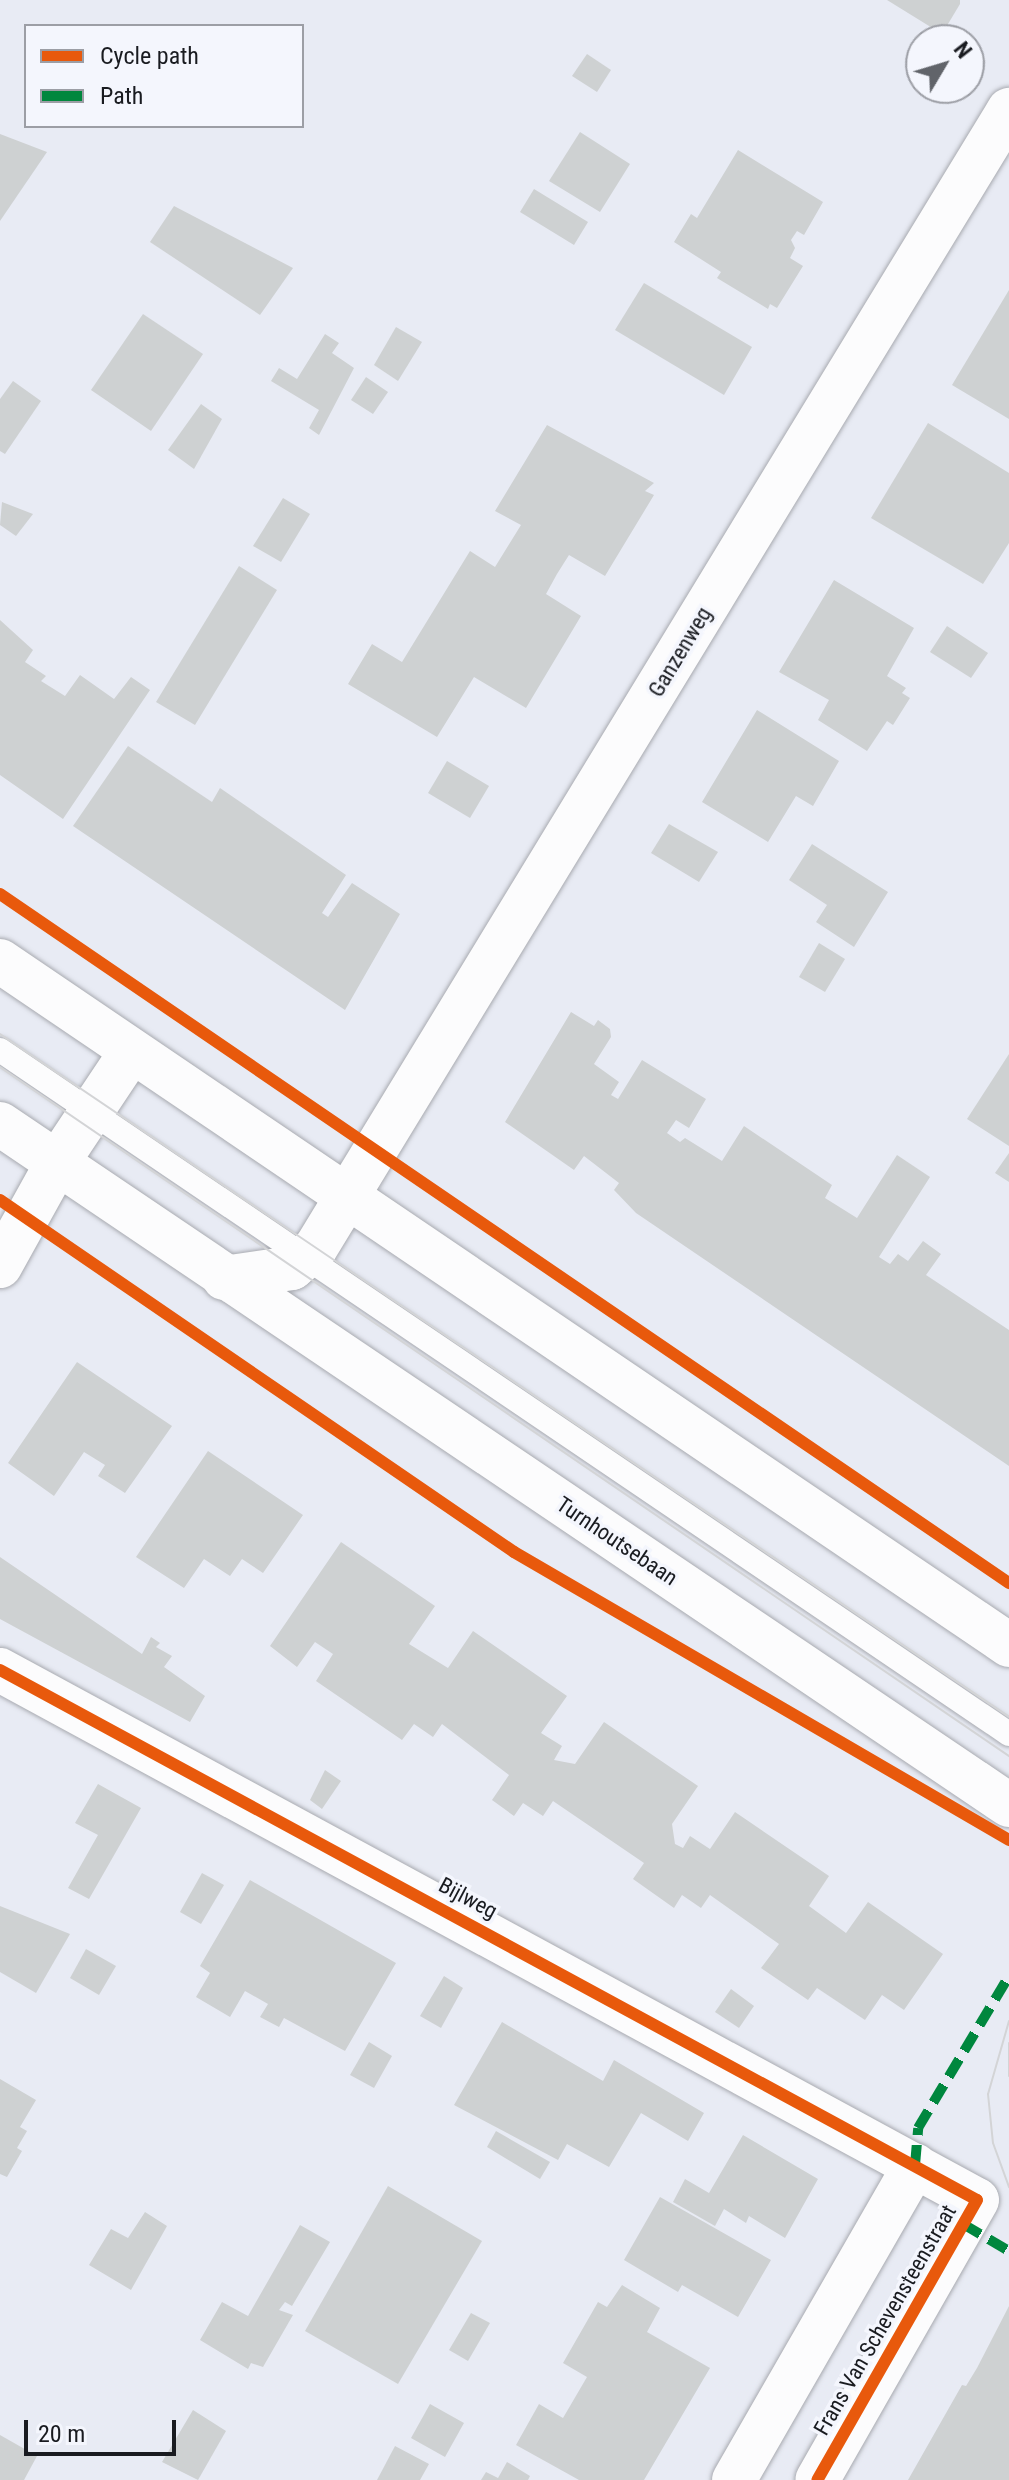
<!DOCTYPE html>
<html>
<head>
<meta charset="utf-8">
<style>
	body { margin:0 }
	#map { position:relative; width:1009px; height:2480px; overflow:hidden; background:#e8ebf4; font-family:"Roboto Condensed",sans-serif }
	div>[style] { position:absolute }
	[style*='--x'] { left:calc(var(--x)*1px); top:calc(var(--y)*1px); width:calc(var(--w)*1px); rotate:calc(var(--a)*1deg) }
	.building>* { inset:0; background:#ced1d2 }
	.roads { filter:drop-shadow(0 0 2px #a8aab0) drop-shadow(0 0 2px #a8aab0) }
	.lane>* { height:24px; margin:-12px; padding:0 12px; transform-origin:12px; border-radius:12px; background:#fcfcfd }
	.street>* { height:44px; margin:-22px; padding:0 22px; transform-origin:22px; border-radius:22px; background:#fcfcfd }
	.secondary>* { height:44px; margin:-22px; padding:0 22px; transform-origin:22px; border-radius:22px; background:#fcfcfd }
	.tram>* { height:2px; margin:-1px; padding:0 1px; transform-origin:1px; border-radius:1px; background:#d3d4d6 }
	.quiet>* { height:10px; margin-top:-5px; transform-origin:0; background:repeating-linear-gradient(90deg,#00873e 0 20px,transparent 0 30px) }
	.cycleway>* { height:12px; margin:-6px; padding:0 6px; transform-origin:6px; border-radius:6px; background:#e8590c }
	span { translate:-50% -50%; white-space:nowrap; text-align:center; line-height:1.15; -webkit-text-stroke:7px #f4f6fd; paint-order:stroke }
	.street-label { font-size:22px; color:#191b20 }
	.legend { position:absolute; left:24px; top:24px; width:280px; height:104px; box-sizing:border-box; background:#f4f6fd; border:2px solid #9c9ea5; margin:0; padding:10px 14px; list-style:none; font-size:24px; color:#191b20 }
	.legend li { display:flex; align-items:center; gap:16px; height:40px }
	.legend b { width:40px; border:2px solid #9c9ea5 }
	.north { position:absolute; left:905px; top:24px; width:80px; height:80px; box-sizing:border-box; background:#f4f6fd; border:2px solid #9c9ea5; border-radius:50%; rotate:52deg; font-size:22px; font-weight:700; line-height:32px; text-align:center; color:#191b20 }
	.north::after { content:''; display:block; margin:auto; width:28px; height:36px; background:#61646a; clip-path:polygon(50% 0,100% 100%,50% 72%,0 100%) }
	.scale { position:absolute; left:24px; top:2420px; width:152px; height:36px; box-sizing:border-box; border:4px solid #191b20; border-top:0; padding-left:10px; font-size:24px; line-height:28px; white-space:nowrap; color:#191b20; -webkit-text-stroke:6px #f4f6fd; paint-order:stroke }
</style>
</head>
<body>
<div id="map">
	<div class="building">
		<i style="clip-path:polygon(887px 0,960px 0,960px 4px,942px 34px)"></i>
		<i style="clip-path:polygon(587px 54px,611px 70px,597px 92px,572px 76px)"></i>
		<i style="clip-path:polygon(580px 132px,630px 164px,600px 212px,549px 181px)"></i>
		<i style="clip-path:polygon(0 134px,47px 152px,0 221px)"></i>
		<i style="clip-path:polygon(738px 150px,823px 202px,804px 235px,797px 231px,791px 240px,795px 248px,790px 258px,803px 266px,777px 308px,770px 304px,768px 309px,717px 278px,721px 272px,674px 242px,691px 214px,697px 218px)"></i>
		<i style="clip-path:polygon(534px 189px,588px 222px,574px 245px,520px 212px)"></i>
		<i style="clip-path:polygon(174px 206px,293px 268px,260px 315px,150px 242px)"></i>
		<i style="clip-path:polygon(644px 283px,752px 347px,724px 395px,615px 330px)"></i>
		<i style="clip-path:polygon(1009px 290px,1009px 419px,952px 385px)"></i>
		<i style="clip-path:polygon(143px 314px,203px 354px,151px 431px,91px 390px)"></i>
		<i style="clip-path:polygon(396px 327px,422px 342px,398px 381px,374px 365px)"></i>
		<i style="clip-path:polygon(325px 334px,339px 343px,332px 353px,354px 368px,319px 435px,309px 428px,319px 410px,271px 381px,279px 368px,297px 379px)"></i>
		<i style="clip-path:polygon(366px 377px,388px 392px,373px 414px,351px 400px)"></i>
		<i style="clip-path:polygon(13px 381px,41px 401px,5px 454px,0 451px,0 399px)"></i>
		<i style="clip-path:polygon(201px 404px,222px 419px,194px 469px,168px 450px)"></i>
		<i style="clip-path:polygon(928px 423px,1009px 473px,1009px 543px,983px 584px,871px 518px)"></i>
		<i style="clip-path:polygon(547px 425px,654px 483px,645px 491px,654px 495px,605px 576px,569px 555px,557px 574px,546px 594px,581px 616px,526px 708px,474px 677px,437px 737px,348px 684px,372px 644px,402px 662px,470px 551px,495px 567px,521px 525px,495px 511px)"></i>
		<i style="clip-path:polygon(283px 498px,310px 514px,281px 562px,253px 546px)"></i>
		<i style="clip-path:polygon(2px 502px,33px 514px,16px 536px,0 525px)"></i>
		<i style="clip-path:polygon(239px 566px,277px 590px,195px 725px,156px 702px)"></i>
		<i style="clip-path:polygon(834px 580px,914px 628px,887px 676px,906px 688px,902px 693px,910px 698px,893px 725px,887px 721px,867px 751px,818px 720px,829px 700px,779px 672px)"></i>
		<i style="clip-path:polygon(0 620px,33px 650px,25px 662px,46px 676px,41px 681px,65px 696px,80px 675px,114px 699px,131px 677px,150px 690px,63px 819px,0 775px)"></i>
		<i style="clip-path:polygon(947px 626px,988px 653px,971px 678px,930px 652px)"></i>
		<i style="clip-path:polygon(757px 710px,839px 761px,813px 806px,796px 796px,768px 842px,702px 802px)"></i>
		<i style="clip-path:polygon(128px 746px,212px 802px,220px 788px,346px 875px,322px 913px,328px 917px,352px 883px,400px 914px,345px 1010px,73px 826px)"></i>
		<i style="clip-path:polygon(447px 761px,489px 786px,470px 818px,428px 793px)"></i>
		<i style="clip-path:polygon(669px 824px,718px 852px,699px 882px,651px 853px)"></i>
		<i style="clip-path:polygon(812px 844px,888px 892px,854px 947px,816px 922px,827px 905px,789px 880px)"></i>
		<i style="clip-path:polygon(819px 943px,845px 959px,825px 992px,799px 977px)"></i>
		<i style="clip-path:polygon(571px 1012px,594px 1026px,598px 1020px,610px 1029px,611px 1037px,594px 1064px,619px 1082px,611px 1095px,618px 1099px,642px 1060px,706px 1099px,689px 1128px,676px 1120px,667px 1133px,680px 1142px,685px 1138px,722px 1161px,744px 1126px,832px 1185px,825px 1198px,857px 1218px,897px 1155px,930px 1177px,879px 1257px,890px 1264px,898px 1254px,908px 1261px,923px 1241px,941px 1254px,926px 1275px,1009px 1330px,1009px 1466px,636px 1213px,614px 1190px,619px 1183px,584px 1156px,574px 1170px,505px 1122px)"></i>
		<i style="clip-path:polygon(1009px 1054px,1009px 1146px,967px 1119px)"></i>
		<i style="clip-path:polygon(1009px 1153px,1009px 1182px,995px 1173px)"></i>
		<i style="clip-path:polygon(77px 1362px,172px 1426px,125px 1493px,98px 1476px,105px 1465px,84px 1452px,54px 1496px,8px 1463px)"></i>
		<i style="clip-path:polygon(208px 1451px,303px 1515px,263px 1573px,242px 1559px,230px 1576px,204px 1559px,184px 1588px,136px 1557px)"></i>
		<i style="clip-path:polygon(341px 1542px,435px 1606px,409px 1644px,448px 1668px,473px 1631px,567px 1696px,541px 1733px,562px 1746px,554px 1760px,575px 1764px,604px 1722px,698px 1786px,672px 1824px,675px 1844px,683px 1848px,690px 1836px,710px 1849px,735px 1812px,829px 1876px,809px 1906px,846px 1933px,868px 1902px,943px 1954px,904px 2010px,882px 1995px,865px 2020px,817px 1988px,808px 2000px,761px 1968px,779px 1944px,710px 1895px,701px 1908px,682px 1895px,674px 1908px,633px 1879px,644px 1863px,553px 1801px,543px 1816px,523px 1803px,514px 1816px,492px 1800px,509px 1775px,442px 1724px,433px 1737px,414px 1724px,402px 1740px,316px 1681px,333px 1654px,315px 1642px,297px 1667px,270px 1646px)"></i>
		<i style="clip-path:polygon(0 1557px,142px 1654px,151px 1637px,160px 1643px,156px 1647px,172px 1656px,164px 1667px,205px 1696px,190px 1722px,0 1619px)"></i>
		<i style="clip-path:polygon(325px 1770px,341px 1781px,322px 1809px,310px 1800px)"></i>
		<i style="clip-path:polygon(98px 1784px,141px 1808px,89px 1899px,68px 1888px,98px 1835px,75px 1823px)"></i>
		<i style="clip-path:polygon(202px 1873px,224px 1885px,201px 1924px,180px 1912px)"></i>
		<i style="clip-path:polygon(250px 1880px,396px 1963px,345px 2051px,284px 2018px,279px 2027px,260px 2017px,268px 2004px,245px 1991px,230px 2017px,196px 1997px,210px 1973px,200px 1966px)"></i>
		<i style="clip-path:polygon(0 1906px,70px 1934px,36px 1993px,0 1972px)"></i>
		<i style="clip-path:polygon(86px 1949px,116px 1966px,99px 1995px,70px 1978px)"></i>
		<i style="clip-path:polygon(444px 1976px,463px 1988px,441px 2028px,420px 2016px)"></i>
		<i style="clip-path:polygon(731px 1989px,754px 2006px,739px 2028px,715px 2012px)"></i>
		<i style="clip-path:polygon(502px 2022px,603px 2081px,614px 2060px,704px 2113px,688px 2141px,641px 2113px,609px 2167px,567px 2144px,558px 2160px,454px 2105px)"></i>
		<i style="clip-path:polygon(369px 2042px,392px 2056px,374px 2088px,350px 2075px)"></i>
		<i style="clip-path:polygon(0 2079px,36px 2100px,20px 2127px,27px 2131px,17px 2148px,22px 2151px,7px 2177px,0 2174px)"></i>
		<i style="clip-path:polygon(496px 2131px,550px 2162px,540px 2179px,487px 2147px)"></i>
		<i style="clip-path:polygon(743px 2135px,818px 2179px,785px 2238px,749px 2216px,746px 2223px,724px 2209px,715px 2226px,673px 2202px,685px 2179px,709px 2193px)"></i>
		<i style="clip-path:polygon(388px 2186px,482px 2241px,398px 2384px,305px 2331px)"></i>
		<i style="clip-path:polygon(660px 2197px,771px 2260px,738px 2317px,682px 2285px,678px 2292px,624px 2260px)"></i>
		<i style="clip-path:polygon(145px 2212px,167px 2226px,131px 2290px,89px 2265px,111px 2229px,128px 2238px)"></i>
		<i style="clip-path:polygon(300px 2225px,330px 2242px,292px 2306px,285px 2302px,279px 2310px,293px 2315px,263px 2367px,251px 2363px,248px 2369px,200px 2340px,222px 2302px,248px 2316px)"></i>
		<i style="clip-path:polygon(622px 2285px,660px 2308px,647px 2332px,710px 2368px,644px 2480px,579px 2480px,516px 2445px,539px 2404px,563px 2418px,587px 2377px,563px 2363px,598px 2302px,607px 2307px)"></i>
		<i style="clip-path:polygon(1009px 2306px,1009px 2480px,908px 2480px,962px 2385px,966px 2386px,977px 2368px)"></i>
		<i style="clip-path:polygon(471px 2313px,490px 2323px,468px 2361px,449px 2350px)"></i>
		<i style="clip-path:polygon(430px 2404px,464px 2423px,445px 2457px,411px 2438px)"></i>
		<i style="clip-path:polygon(193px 2410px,226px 2431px,198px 2480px,162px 2462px)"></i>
		<i style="clip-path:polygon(0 2435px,37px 2456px,24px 2480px,0 2480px)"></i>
		<i style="clip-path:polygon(395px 2446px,429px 2464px,420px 2480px,377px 2480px)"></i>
		<i style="clip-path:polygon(507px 2462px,530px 2476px,528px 2480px,481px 2480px,486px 2472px,498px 2478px)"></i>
	</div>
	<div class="roads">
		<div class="lane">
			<i style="--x:0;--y:1050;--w:1219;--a:34.13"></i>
		</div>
		<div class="street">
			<i style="--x:0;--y:1266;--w:118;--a:-61"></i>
			<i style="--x:57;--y:1163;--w:133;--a:-56.3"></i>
			<i style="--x:224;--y:1278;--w:69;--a:-8.4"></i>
			<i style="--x:292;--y:1268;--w:30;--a:-40"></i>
			<i style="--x:315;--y:1249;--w:1334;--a:-58.65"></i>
			<i style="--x:0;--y:1670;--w:1111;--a:28.48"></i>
			<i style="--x:977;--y:2200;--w:322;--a:119.7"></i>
			<i style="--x:734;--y:2480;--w:363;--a:-60.1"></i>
		</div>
		<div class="secondary">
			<i style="--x:0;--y:961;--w:1219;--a:34.13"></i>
			<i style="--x:0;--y:1124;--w:1217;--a:34.02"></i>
		</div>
	</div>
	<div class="tram">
		<i style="--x:0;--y:1034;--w:1218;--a:34.09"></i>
		<i style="--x:0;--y:1067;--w:1222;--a:34.33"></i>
		<i style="--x:1009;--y:2021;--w:76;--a:106"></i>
		<i style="--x:988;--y:2094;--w:49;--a:84.2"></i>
		<i style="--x:993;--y:2143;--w:47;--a:70"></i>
		<i style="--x:1009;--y:2043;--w:33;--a:90"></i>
	</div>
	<div class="quiet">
		<i style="--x:915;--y:2165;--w:37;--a:-85"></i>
		<i style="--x:918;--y:2128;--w:177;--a:-59.1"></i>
		<i style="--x:963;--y:2224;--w:53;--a:30.4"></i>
	</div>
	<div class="cycleway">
		<i style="--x:0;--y:894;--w:1222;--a:34.33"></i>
		<i style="--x:0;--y:1200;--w:623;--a:34.4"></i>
		<i style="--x:514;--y:1552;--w:573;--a:30.19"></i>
		<i style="--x:0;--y:1670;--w:1111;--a:28.48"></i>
		<i style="--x:977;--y:2200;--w:322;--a:119.7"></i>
	</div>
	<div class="street-label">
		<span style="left:680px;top:652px;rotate:-59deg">Ganzenweg</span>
		<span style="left:617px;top:1541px;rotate:34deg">Turnhoutsebaan</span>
		<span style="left:468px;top:1898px;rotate:28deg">Bijlweg</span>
		<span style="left:885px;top:2320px;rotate:-60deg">Frans Van Schevensteenstraat</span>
	</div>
	<ul class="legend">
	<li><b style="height:10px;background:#e8590c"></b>Cycle path</li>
	<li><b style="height:10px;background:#00873e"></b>Path</li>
	</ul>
	<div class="north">N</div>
	<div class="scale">20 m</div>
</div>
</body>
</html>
